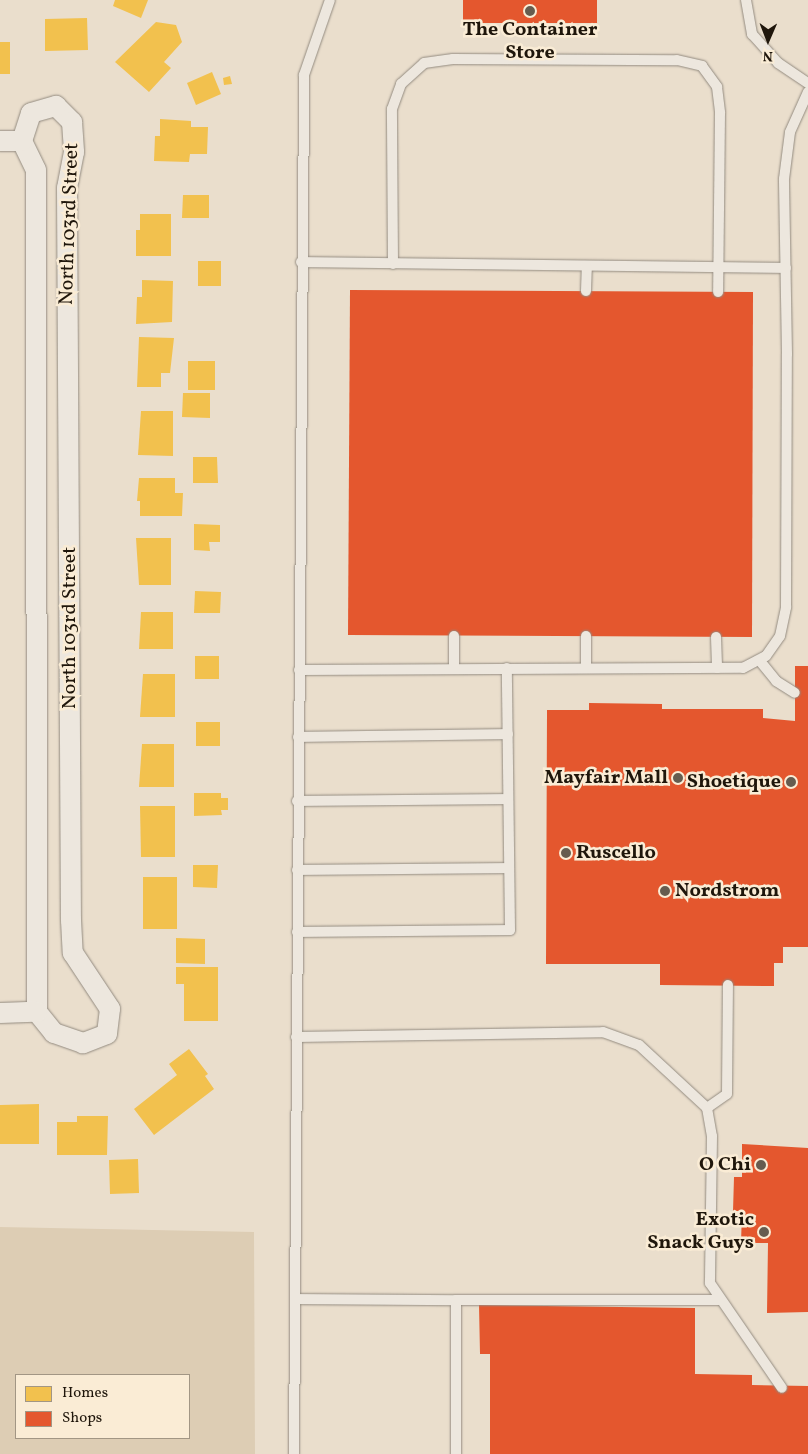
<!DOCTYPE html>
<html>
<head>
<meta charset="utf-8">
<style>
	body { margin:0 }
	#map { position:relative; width:808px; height:1454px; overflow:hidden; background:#eadecc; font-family:Vollkorn,serif }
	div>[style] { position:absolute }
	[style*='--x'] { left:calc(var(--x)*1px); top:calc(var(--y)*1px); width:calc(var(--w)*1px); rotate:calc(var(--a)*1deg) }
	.green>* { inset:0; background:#ddcdb4 }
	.homes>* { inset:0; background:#f2c14e }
	.shops>* { inset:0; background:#e4572e }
	.roads { filter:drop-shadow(0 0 1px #938b80) drop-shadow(0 0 1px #938b80) }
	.lane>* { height:10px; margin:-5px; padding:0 5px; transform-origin:5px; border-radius:5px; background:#ede7de }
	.street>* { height:20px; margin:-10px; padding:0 10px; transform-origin:10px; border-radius:10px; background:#ede7de }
	.dots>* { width:14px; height:14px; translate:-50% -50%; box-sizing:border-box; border:2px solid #faecd5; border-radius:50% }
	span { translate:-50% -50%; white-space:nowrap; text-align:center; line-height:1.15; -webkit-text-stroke:5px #faecd5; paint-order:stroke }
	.poi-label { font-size:20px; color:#1f160b; font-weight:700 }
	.right { translate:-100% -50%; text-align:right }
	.left { translate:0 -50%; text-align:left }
	.street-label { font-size:20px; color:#1f160b }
	.legend { position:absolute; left:15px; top:1374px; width:175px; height:65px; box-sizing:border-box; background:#faecd5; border:1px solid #a29684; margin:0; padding:6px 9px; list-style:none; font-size:15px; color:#1f160b }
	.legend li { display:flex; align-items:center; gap:10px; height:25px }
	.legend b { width:25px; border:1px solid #a29684 }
	.north { position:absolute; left:743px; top:15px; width:50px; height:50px; -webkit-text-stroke:4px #faecd5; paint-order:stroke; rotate:181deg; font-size:14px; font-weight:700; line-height:20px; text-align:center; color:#1f160b }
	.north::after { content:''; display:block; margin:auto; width:18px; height:22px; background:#1f160b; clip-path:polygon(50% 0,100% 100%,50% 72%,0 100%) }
</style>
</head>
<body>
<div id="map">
	<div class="green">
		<i style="clip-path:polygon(evenodd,0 1227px,254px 1232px,255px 1454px,0 1454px,0 1227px,16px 1375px,189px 1375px,189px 1438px,16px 1438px,16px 1375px)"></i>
	</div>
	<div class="homes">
		<i style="clip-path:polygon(115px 0,148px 0,141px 18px,113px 6px)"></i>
		<i style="clip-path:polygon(87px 18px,88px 50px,45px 51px,45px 19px)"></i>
		<i style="clip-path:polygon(156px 22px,176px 25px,182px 42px,164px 62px,171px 68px,149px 92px,115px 62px)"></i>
		<i style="clip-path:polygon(0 42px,10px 42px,10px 74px,0 74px)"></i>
		<i style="clip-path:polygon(212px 72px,221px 94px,196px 105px,187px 83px)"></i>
		<i style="clip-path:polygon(230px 76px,232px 84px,224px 85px,223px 78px)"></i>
		<i style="clip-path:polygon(160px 119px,191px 121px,191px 127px,208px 127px,207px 154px,190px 154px,189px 162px,154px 161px,155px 136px,160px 136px)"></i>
		<i style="clip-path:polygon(183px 195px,209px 195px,209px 218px,182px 218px)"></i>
		<i style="clip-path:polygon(140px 214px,171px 214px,171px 256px,136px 256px,136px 230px,140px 230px)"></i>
		<i style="clip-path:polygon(198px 261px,221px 261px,221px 286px,198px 286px)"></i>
		<i style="clip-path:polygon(142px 280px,173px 281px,172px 322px,136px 324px,137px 297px,142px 297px)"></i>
		<i style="clip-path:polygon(139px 337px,174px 338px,170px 373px,161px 373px,161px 387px,137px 387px)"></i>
		<i style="clip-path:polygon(188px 361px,215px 361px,215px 390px,188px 390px)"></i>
		<i style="clip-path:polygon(183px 393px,210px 393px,210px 418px,182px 417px)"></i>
		<i style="clip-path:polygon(141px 411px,173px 411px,173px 456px,138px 455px)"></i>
		<i style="clip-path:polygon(193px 457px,217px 457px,218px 483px,193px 483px)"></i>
		<i style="clip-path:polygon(139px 478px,175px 478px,175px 493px,183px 493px,182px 516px,140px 516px,140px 501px,137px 501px)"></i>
		<i style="clip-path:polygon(194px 524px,220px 525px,220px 542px,209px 542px,210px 551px,194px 550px)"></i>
		<i style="clip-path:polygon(136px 538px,171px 538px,171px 585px,139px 585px)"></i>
		<i style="clip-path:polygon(195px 591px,221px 592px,220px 613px,194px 613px)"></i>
		<i style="clip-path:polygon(141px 612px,173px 612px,173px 649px,139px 649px)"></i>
		<i style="clip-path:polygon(195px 656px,219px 656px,219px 679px,195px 679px)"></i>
		<i style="clip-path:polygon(143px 674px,175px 674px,175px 717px,140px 717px)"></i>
		<i style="clip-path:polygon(196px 722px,220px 722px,220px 746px,196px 746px)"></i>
		<i style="clip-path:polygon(142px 744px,174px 744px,174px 787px,139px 787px)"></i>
		<i style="clip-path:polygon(194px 793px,221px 793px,221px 798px,228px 798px,228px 810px,221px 810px,222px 815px,194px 816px)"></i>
		<i style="clip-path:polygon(140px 806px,175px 806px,175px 857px,141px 857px)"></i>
		<i style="clip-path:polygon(193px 865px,218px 865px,217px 888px,193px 887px)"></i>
		<i style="clip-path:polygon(143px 877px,177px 877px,177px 929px,143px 929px)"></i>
		<i style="clip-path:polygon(176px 938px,205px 939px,205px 964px,176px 963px)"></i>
		<i style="clip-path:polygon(176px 967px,218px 967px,218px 1021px,184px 1021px,184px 984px,176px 984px)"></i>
		<i style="clip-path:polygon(189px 1049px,208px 1074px,205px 1076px,214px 1089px,154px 1135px,134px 1109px,177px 1075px,169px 1064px)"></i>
		<i style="clip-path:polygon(39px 1104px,39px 1144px,0 1144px,0 1105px)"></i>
		<i style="clip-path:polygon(77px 1116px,108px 1116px,107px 1155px,57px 1155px,57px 1122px,77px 1122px)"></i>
		<i style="clip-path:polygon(138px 1159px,139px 1193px,110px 1194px,109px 1160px)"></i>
	</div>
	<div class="shops">
		<i style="clip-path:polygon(463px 0,597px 0,597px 23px,463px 23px)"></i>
		<i style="clip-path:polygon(350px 290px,753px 292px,752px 637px,348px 635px)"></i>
		<i style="clip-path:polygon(795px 666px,808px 666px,808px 947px,783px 947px,783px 963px,774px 963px,774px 986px,660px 985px,660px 964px,546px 964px,547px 710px,589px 710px,589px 703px,662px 704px,662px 709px,763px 709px,763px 718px,795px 721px)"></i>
		<i style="clip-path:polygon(742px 1144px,808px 1148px,808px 1312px,767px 1313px,768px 1243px,741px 1243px,742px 1211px,733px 1211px,734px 1177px,742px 1177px)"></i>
		<i style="clip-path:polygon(479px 1305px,695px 1308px,695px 1374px,752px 1375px,752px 1385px,808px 1386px,808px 1454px,490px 1454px,490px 1354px,480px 1354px)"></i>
	</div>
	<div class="roads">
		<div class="lane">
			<i style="--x:746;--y:0;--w:35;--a:80"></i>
			<i style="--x:752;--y:34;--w:39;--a:48"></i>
			<i style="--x:778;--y:63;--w:36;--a:34"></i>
			<i style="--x:301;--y:262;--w:485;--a:0.7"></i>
			<i style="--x:393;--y:264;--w:155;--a:-90.4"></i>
			<i style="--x:392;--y:109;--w:27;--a:-70"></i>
			<i style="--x:401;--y:84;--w:31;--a:-42"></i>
			<i style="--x:424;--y:63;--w:29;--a:-8"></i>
			<i style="--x:453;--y:59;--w:224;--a:0.3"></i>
			<i style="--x:677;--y:60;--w:26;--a:13"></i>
			<i style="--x:702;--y:66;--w:26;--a:54"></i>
			<i style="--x:717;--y:87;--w:26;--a:83"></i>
			<i style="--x:720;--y:113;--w:179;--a:90.6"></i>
			<i style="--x:586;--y:291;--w:25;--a:-88"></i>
			<i style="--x:454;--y:636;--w:33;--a:90"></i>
			<i style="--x:586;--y:636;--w:32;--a:90"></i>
			<i style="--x:716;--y:637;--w:31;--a:88"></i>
			<i style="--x:760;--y:661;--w:26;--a:51"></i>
			<i style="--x:776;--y:681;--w:22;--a:32"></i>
			<i style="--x:299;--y:670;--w:444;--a:-0.3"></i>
			<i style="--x:743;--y:668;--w:26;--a:-28"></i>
			<i style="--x:766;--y:656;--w:24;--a:-55"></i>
			<i style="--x:780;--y:636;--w:30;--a:-78"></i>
			<i style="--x:786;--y:607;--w:253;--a:-89.8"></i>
			<i style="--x:787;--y:354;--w:175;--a:-91"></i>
			<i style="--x:784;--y:179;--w:47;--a:-82.7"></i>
			<i style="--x:790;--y:132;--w:44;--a:-65.8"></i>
			<i style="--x:298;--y:737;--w:210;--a:-0.8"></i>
			<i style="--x:297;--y:801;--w:211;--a:-0.5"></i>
			<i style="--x:297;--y:870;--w:212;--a:-0.5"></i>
			<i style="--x:297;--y:932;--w:213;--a:-0.5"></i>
			<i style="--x:510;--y:930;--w:262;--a:-90.7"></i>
			<i style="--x:296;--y:1037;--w:307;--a:-0.9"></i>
			<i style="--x:603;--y:1032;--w:38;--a:20"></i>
			<i style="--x:639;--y:1045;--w:93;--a:42.8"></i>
			<i style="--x:707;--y:1108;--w:28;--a:80"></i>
			<i style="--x:712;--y:1136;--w:147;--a:90.8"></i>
			<i style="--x:710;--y:1283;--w:127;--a:55.6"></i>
			<i style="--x:707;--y:1108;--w:24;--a:-35"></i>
			<i style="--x:727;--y:1094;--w:109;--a:-89.5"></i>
			<i style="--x:295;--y:1299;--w:161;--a:0.4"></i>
			<i style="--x:294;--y:1454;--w:1379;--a:-89.58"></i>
			<i style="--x:304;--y:75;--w:79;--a:-70.9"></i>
			<i style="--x:456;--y:1454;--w:154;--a:-90"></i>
			<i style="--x:456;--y:1300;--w:264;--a:0"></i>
		</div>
		<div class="street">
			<i style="--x:56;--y:106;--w:23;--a:45"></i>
			<i style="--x:72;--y:122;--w:30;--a:86"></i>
			<i style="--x:74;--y:152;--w:37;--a:101"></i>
			<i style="--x:67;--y:188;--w:732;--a:89.69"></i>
			<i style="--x:71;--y:920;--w:33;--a:87"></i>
			<i style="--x:73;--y:953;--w:67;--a:56.5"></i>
			<i style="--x:110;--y:1009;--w:25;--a:97"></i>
			<i style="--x:107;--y:1034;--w:26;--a:159"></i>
			<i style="--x:83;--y:1043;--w:31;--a:-161"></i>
			<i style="--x:54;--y:1033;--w:27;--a:-129"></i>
			<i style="--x:37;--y:1012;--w:842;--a:-90.07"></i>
			<i style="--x:36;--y:170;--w:32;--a:-116"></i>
			<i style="--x:22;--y:141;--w:29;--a:-72"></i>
			<i style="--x:31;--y:113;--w:26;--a:-16"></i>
			<i style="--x:0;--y:141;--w:22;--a:0"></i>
			<i style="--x:0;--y:1013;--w:37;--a:-2"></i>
		</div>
	</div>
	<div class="dots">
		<i style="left:530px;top:11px;background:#665c4f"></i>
		<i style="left:678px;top:778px;background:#665c4f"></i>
		<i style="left:791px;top:782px;background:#665c4f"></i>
		<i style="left:566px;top:853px;background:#665c4f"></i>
		<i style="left:665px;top:891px;background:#665c4f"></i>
		<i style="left:761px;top:1165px;background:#665c4f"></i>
		<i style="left:764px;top:1232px;background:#665c4f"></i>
	</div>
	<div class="poi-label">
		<span style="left:530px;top:42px">The Container<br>Store</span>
		<span class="right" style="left:668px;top:778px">Mayfair Mall</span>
		<span class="right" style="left:781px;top:782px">Shoetique</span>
		<span class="left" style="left:576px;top:853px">Ruscello</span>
		<span class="left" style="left:675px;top:891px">Nordstrom</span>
		<span class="right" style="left:751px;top:1165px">O Chi</span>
		<span class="right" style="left:754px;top:1232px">Exotic<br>Snack Guys</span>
	</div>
	<div class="street-label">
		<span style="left:70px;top:224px;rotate:-88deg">North 103rd Street</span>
		<span style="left:70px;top:628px;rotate:-90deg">North 103rd Street</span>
	</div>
	<ul class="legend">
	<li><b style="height:14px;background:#f2c14e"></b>Homes</li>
	<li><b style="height:14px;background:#e4572e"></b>Shops</li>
	</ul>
	<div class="north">N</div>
</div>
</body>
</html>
